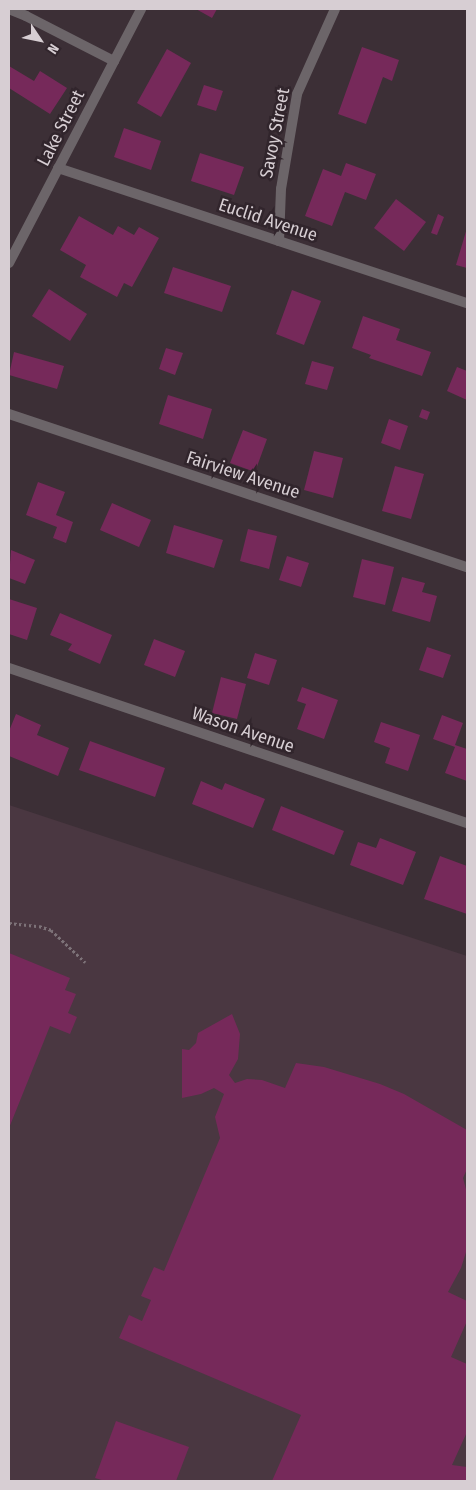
<!DOCTYPE html>
<html>
<head>
<meta charset="utf-8">
<style>
	body { margin:0 }
	#map { position:relative; width:476px; height:1490px; overflow:hidden; background:#3c2f36; font-family:"Fira Sans Condensed",sans-serif }
	div>[style] { position:absolute }
	[style*='--x'] { left:calc(var(--x)*1px); top:calc(var(--y)*1px); width:calc(var(--w)*1px); rotate:calc(var(--a)*1deg) }
	.built>* { inset:0; background:#4a3741 }
	.building>* { inset:0; background:#76295a }
	.path>* { height:3px; margin-top:-1.5px; transform-origin:0; background:repeating-linear-gradient(90deg,#7d7278 0 2.5px,transparent 0 5px) }
	.minor>* { height:10px; margin:-5px; padding:0 5px; transform-origin:5px; border-radius:5px; background:#6c6569 }
	.tertiary>* { height:10px; margin:-5px; padding:0 5px; transform-origin:5px; border-radius:5px; background:#6c6569 }
	span { translate:-50% -50%; white-space:nowrap; text-align:center; line-height:1.15; -webkit-text-stroke:5px #31252c; paint-order:stroke }
	.street-label { font-size:18px; color:#d7ced3 }
	.frame { position:absolute; inset:0; border:10px solid #d7ced3; pointer-events:none }
	.north { position:absolute; left:15px; top:15px; width:50px; height:50px; -webkit-text-stroke:4px #31252c; paint-order:stroke; rotate:124deg; font-size:14px; font-weight:700; line-height:20px; text-align:center; color:#d7ced3 }
	.north::after { content:''; display:block; margin:auto; width:18px; height:22px; background:#d7ced3; clip-path:polygon(50% 0,100% 100%,50% 72%,0 100%) }
</style>
</head>
<body>
<div id="map">
	<div class="built">
		<i style="clip-path:polygon(9px 805px,467px 956px,467px 1481px,9px 1481px)"></i>
	</div>
	<div class="building">
		<i style="clip-path:polygon(196px 9px,217px 9px,212px 18px)"></i>
		<i style="clip-path:polygon(362px 47px,399px 60px,392px 81px,383px 77px,366px 124px,338px 114px)"></i>
		<i style="clip-path:polygon(167px 49px,191px 63px,161px 117px,137px 103px)"></i>
		<i style="clip-path:polygon(9px 66px,34px 81px,40px 71px,67px 88px,50px 114px,9px 88px)"></i>
		<i style="clip-path:polygon(204px 85px,223px 91px,216px 111px,197px 105px)"></i>
		<i style="clip-path:polygon(124px 128px,161px 141px,151px 170px,114px 157px)"></i>
		<i style="clip-path:polygon(200px 153px,244px 167px,234px 195px,191px 181px)"></i>
		<i style="clip-path:polygon(346px 163px,376px 174px,366px 200px,345px 192px,332px 226px,305px 216px,323px 169px,341px 176px)"></i>
		<i style="clip-path:polygon(396px 199px,426px 222px,404px 251px,374px 228px)"></i>
		<i style="clip-path:polygon(438px 214px,444px 217px,437px 235px,431px 233px)"></i>
		<i style="clip-path:polygon(79px 216px,113px 235px,118px 226px,134px 235px,139px 227px,159px 238px,132px 287px,124px 283px,117px 297px,80px 277px,86px 265px,60px 250px)"></i>
		<i style="clip-path:polygon(467px 228px,467px 268px,456px 265px)"></i>
		<i style="clip-path:polygon(173px 267px,231px 286px,222px 312px,164px 293px)"></i>
		<i style="clip-path:polygon(49px 289px,87px 314px,70px 341px,32px 316px)"></i>
		<i style="clip-path:polygon(292px 290px,321px 301px,304px 345px,276px 334px)"></i>
		<i style="clip-path:polygon(363px 316px,400px 329px,396px 340px,431px 352px,422px 376px,369px 358px,371px 355px,352px 348px)"></i>
		<i style="clip-path:polygon(166px 348px,183px 353px,175px 375px,159px 369px)"></i>
		<i style="clip-path:polygon(14px 352px,64px 366px,57px 389px,9px 375px)"></i>
		<i style="clip-path:polygon(312px 361px,334px 367px,327px 390px,305px 384px)"></i>
		<i style="clip-path:polygon(457px 367px,467px 371px,467px 400px,447px 391px)"></i>
		<i style="clip-path:polygon(168px 395px,212px 409px,203px 439px,159px 424px)"></i>
		<i style="clip-path:polygon(422px 409px,430px 412px,427px 420px,419px 417px)"></i>
		<i style="clip-path:polygon(389px 419px,408px 426px,400px 450px,381px 443px)"></i>
		<i style="clip-path:polygon(243px 430px,267px 439px,255px 472px,230px 463px)"></i>
		<i style="clip-path:polygon(314px 451px,343px 458px,333px 498px,304px 490px)"></i>
		<i style="clip-path:polygon(395px 466px,424px 474px,411px 519px,382px 511px)"></i>
		<i style="clip-path:polygon(38px 482px,65px 492px,56px 515px,73px 522px,66px 543px,53px 538px,57px 527px,26px 515px)"></i>
		<i style="clip-path:polygon(112px 503px,151px 520px,139px 547px,100px 530px)"></i>
		<i style="clip-path:polygon(174px 525px,223px 540px,214px 568px,166px 553px)"></i>
		<i style="clip-path:polygon(248px 529px,277px 536px,269px 569px,240px 561px)"></i>
		<i style="clip-path:polygon(11px 550px,35px 560px,25px 584px,9px 578px)"></i>
		<i style="clip-path:polygon(287px 556px,309px 563px,301px 587px,279px 580px)"></i>
		<i style="clip-path:polygon(362px 559px,394px 567px,385px 605px,353px 597px)"></i>
		<i style="clip-path:polygon(402px 577px,425px 583px,422px 592px,437px 596px,430px 622px,392px 611px)"></i>
		<i style="clip-path:polygon(9px 599px,37px 608px,27px 640px,9px 634px)"></i>
		<i style="clip-path:polygon(60px 613px,112px 635px,100px 664px,68px 650px,72px 644px,50px 635px)"></i>
		<i style="clip-path:polygon(154px 639px,185px 651px,175px 677px,144px 665px)"></i>
		<i style="clip-path:polygon(427px 647px,451px 655px,443px 678px,419px 670px)"></i>
		<i style="clip-path:polygon(255px 653px,277px 660px,269px 685px,247px 678px)"></i>
		<i style="clip-path:polygon(221px 677px,246px 684px,237px 719px,212px 713px)"></i>
		<i style="clip-path:polygon(302px 687px,338px 700px,324px 739px,297px 729px,306px 704px,297px 701px)"></i>
		<i style="clip-path:polygon(16px 714px,41px 725px,37px 735px,69px 748px,58px 776px,9px 756px,9px 731px)"></i>
		<i style="clip-path:polygon(442px 715px,463px 723px,455px 745px,467px 749px,467px 781px,445px 773px,455px 747px,433px 739px)"></i>
		<i style="clip-path:polygon(381px 722px,420px 735px,408px 771px,385px 763px,390px 748px,374px 742px)"></i>
		<i style="clip-path:polygon(90px 741px,165px 768px,155px 797px,79px 770px)"></i>
		<i style="clip-path:polygon(201px 781px,222px 790px,225px 783px,265px 799px,253px 828px,192px 804px)"></i>
		<i style="clip-path:polygon(281px 806px,344px 831px,334px 855px,272px 830px)"></i>
		<i style="clip-path:polygon(380px 838px,416px 852px,403px 885px,350px 865px,358px 842px,376px 848px)"></i>
		<i style="clip-path:polygon(440px 856px,467px 866px,467px 914px,424px 899px)"></i>
		<i style="clip-path:polygon(9px 953px,70px 978px,65px 990px,76px 994px,68px 1013px,77px 1017px,70px 1034px,50px 1026px,9px 1128px)"></i>
		<i style="clip-path:polygon(232px 1014px,240px 1034px,238px 1059px,229px 1075px,235px 1083px,247px 1079px,262px 1080px,285px 1088px,296px 1063px,324px 1067px,380px 1084px,404px 1094px,467px 1130px,467px 1169px,463px 1178px,467px 1193px,467px 1249px,461px 1268px,448px 1292px,467px 1301px,467px 1321px,451px 1357px,467px 1364px,467px 1432px,452px 1465px,467px 1467px,467px 1481px,272px 1481px,301px 1415px,119px 1338px,129px 1315px,142px 1321px,151px 1300px,141px 1296px,154px 1267px,164px 1271px,220px 1138px,215px 1117px,224px 1094px,214px 1088px,201px 1094px,182px 1098px,182px 1049px,189px 1050px,196px 1043px,198px 1033px)"></i>
		<i style="clip-path:polygon(116px 1421px,189px 1447px,176px 1481px,105px 1481px,95px 1478px)"></i>
	</div>
	<div class="path">
		<i style="--x:9;--y:923;--w:30;--a:6"></i>
		<i style="--x:39;--y:926;--w:13;--a:18"></i>
		<i style="--x:51;--y:930;--w:47;--a:43.3"></i>
	</div>
	<div class="minor">
		<i style="--x:9;--y:9;--w:18;--a:22"></i>
		<i style="--x:26;--y:16;--w:99;--a:27.1"></i>
		<i style="--x:58;--y:168;--w:431;--a:18.3"></i>
		<i style="--x:279;--y:241;--w:52;--a:-87.8"></i>
		<i style="--x:281;--y:189;--w:96;--a:-80.4"></i>
		<i style="--x:297;--y:94;--w:93;--a:-65.9"></i>
		<i style="--x:9;--y:414;--w:483;--a:18.5"></i>
		<i style="--x:9;--y:668;--w:484;--a:18.7"></i>
	</div>
	<div class="tertiary">
		<i style="--x:9;--y:263;--w:286;--a:-62.5"></i>
	</div>
	<div class="street-label">
		<span style="left:61px;top:128px;rotate:-63deg">Lake Street</span>
		<span style="left:275px;top:133px;rotate:-79deg">Savoy Street</span>
		<span style="left:268px;top:220px;rotate:18deg">Euclid Avenue</span>
		<span style="left:243px;top:475px;rotate:18deg">Fairview Avenue</span>
		<span style="left:243px;top:730px;rotate:19deg">Wason Avenue</span>
	</div>
	<div class="frame"></div>
	<div class="north">N</div>
</div>
</body>
</html>
